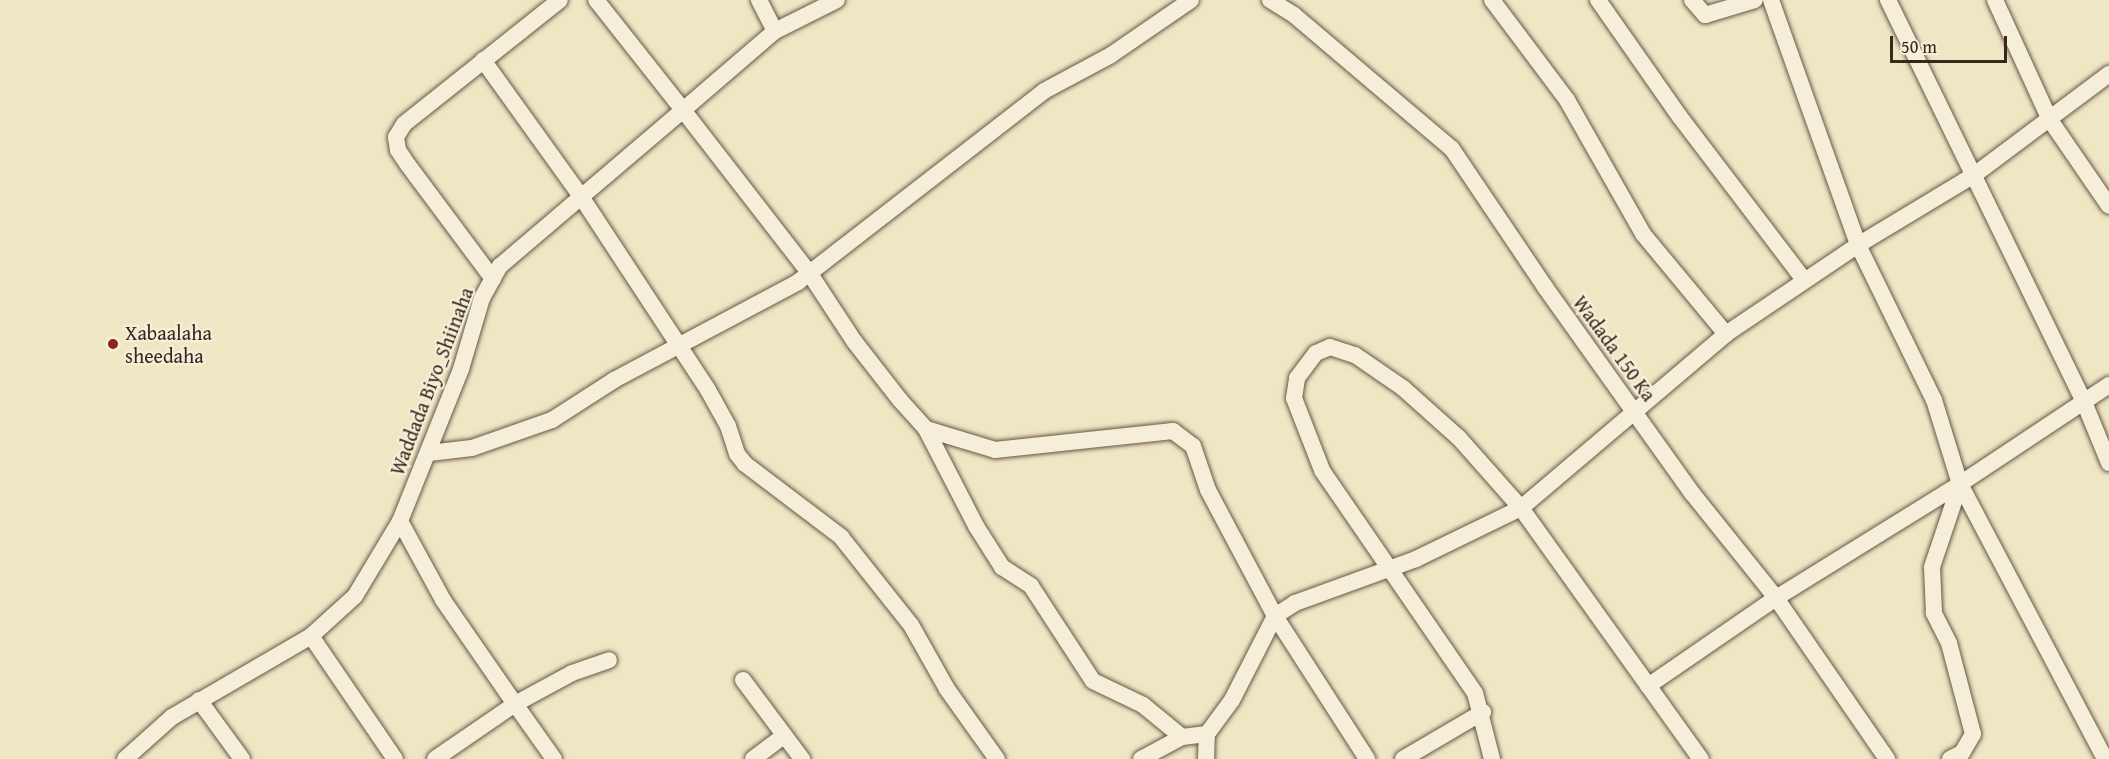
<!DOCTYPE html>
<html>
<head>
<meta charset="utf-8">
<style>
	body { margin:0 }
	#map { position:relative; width:2109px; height:759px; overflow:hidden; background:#efe6c4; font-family:"Gentium Book Plus",serif }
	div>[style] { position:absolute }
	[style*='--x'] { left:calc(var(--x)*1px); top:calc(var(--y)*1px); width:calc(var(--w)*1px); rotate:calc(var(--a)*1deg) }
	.roads { filter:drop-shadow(0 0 2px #675746) drop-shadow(0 0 2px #675746) }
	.minor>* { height:16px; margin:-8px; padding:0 8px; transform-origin:8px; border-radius:8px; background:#f5efd9 }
	.dots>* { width:16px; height:16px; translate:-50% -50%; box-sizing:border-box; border:3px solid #f5efd9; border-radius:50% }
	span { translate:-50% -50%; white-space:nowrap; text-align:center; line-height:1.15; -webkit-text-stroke:4.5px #f5efd9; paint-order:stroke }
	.poi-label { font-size:20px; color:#3a271c }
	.left { translate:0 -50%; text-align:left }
	.street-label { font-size:20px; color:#3a271c }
	.scale { position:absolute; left:1890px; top:36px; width:117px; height:27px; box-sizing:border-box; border:3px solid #3a271c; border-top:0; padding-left:8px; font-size:18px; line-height:21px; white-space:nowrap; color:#3a271c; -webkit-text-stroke:4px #f5efd9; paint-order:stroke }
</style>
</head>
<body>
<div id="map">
	<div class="roads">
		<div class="minor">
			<i style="--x:759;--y:0;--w:35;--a:63"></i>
			<i style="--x:775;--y:31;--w:121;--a:139.3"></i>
			<i style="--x:683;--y:110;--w:207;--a:52.2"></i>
			<i style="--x:810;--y:274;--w:80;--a:56.7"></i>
			<i style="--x:854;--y:341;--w:75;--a:52.1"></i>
			<i style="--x:900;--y:400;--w:39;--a:48"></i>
			<i style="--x:926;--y:429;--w:72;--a:16.9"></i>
			<i style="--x:995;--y:450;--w:179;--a:-6.1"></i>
			<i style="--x:1173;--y:431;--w:25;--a:37"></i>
			<i style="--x:1193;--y:446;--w:46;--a:71.2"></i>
			<i style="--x:1208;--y:490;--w:143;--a:62"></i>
			<i style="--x:1275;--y:616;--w:170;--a:57.2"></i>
			<i style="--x:1270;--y:0;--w:28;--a:32"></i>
			<i style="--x:1294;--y:15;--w:207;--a:40.3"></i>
			<i style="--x:1452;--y:149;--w:166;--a:56"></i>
			<i style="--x:1545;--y:287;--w:253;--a:54.5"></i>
			<i style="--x:1692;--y:493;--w:134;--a:51.3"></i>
			<i style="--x:1776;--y:598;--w:196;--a:55.4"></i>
			<i style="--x:1492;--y:0;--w:125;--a:53.1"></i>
			<i style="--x:1567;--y:100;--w:154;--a:60.4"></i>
			<i style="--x:1643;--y:234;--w:130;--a:50.3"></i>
			<i style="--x:1598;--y:0;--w:143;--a:55"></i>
			<i style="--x:1680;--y:117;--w:205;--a:52.7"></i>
			<i style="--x:1692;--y:0;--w:20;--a:49"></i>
			<i style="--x:1705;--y:15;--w:52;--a:-16.7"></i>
			<i style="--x:1771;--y:0;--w:260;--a:70.4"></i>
			<i style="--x:1858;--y:245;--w:173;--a:63.9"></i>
			<i style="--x:1934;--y:400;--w:88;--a:72.8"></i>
			<i style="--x:1960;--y:484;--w:311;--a:62.2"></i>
			<i style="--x:1888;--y:0;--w:447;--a:64"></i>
			<i style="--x:2084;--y:402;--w:66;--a:67.7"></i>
			<i style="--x:1995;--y:0;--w:132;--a:65.4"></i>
			<i style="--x:2050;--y:120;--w:104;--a:55.5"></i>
			<i style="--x:775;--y:31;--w:69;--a:-26.6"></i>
			<i style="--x:483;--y:60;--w:166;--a:54.3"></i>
			<i style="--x:580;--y:195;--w:233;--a:56.7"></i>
			<i style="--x:708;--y:390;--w:41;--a:60.9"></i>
			<i style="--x:728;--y:426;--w:29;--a:72"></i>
			<i style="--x:737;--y:454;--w:13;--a:51"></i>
			<i style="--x:745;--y:464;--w:121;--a:37.2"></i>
			<i style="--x:841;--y:537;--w:112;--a:51.5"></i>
			<i style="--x:911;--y:625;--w:73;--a:60.6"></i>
			<i style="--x:947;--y:689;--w:86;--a:54.5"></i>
			<i style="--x:493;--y:279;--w:142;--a:-126.7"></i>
			<i style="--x:408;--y:165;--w:18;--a:-124"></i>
			<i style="--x:398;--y:150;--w:13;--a:-99"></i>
			<i style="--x:396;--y:137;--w:15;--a:-58"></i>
			<i style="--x:404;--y:124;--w:199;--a:-38.5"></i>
			<i style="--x:926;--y:429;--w:109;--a:62.7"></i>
			<i style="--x:976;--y:526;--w:49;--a:57.6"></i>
			<i style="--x:1002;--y:567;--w:35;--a:33"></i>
			<i style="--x:1031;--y:586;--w:113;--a:56.9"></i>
			<i style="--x:1093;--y:681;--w:55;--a:25.6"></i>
			<i style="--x:1143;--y:705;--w:50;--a:39.4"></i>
			<i style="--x:429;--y:453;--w:43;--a:-6.6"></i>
			<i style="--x:472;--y:448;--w:85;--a:-19.3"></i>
			<i style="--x:552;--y:420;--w:74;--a:-32.8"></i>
			<i style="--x:614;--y:380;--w:208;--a:-28"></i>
			<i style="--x:798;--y:282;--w:311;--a:-37.8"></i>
			<i style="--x:1044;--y:91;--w:76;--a:-28.2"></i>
			<i style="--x:1111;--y:55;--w:97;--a:-34.5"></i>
			<i style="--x:400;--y:521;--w:90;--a:61.4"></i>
			<i style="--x:443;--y:600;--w:126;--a:55.3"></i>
			<i style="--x:515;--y:704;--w:97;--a:145.5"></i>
			<i style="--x:311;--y:636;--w:149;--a:55.7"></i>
			<i style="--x:743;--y:680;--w:99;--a:53.2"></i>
			<i style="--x:1648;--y:686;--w:155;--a:-34.5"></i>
			<i style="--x:1776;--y:598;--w:216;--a:-31.8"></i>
			<i style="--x:1960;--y:484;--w:179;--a:-33.6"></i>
			<i style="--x:199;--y:700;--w:73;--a:53.9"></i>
			<i style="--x:125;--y:759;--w:63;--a:-41.8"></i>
			<i style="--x:172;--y:717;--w:161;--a:-30.2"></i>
			<i style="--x:311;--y:636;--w:59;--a:-42.3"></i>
			<i style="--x:355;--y:596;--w:87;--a:-59"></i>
			<i style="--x:400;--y:521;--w:164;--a:-68.1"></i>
			<i style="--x:461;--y:369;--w:74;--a:-73.5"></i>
			<i style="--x:482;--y:298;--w:37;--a:-61"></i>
			<i style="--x:500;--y:266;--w:240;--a:-40.4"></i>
			<i style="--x:683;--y:110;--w:140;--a:-128.3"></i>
			<i style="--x:554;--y:759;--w:67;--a:-125.3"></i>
			<i style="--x:515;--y:704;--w:65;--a:-28.5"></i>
			<i style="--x:572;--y:673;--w:39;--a:-19"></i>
			<i style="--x:753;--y:759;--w:38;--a:-37"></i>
			<i style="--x:1141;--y:759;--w:47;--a:-28.2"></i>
			<i style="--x:1182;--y:737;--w:25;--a:-7"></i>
			<i style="--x:1206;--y:759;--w:25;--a:-88"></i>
			<i style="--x:1207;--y:734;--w:42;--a:-53.7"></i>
			<i style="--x:1232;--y:700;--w:94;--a:-62.9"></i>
			<i style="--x:1275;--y:616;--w:24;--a:-33"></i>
			<i style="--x:1295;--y:603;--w:129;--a:-20"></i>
			<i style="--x:1416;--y:559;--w:117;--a:-25.9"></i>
			<i style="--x:1521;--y:508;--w:269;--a:-40.3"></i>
			<i style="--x:1726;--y:334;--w:159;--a:-34"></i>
			<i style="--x:1858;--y:245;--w:135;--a:-31.1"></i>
			<i style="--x:1974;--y:175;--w:169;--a:-36.8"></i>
			<i style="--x:1403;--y:759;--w:93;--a:-30.4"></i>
			<i style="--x:1492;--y:759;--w:68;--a:-104.4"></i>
			<i style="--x:1475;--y:693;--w:270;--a:-124.5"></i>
			<i style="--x:1322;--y:470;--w:77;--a:-111.3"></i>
			<i style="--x:1294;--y:398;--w:20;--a:-81"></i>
			<i style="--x:1297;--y:378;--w:31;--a:-53"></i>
			<i style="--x:1316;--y:353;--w:15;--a:-23"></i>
			<i style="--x:1330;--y:347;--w:26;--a:18"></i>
			<i style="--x:1355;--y:355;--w:58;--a:34.5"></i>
			<i style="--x:1403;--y:388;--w:75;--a:41.8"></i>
			<i style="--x:1459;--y:438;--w:94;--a:48.5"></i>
			<i style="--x:1521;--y:508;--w:309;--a:54.4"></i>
			<i style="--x:1950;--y:759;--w:13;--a:-27"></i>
			<i style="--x:1962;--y:753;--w:22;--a:-60"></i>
			<i style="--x:1973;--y:734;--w:94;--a:-104.8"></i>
			<i style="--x:1949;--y:643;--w:34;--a:-117"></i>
			<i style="--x:1934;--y:613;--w:46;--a:-92.5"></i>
			<i style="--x:1932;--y:567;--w:88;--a:-71.4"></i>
		</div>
	</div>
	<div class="dots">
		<i style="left:113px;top:344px;background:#8f2418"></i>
	</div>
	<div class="poi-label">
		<span class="left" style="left:125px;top:344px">Xabaalaha<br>sheedaha</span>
	</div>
	<div class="street-label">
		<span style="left:1615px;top:348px;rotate:54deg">Wadada 150 Ka</span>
		<span style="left:431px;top:381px;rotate:-69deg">Waddada Biyo_Shiinaha</span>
	</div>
	<div class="scale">50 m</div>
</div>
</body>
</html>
